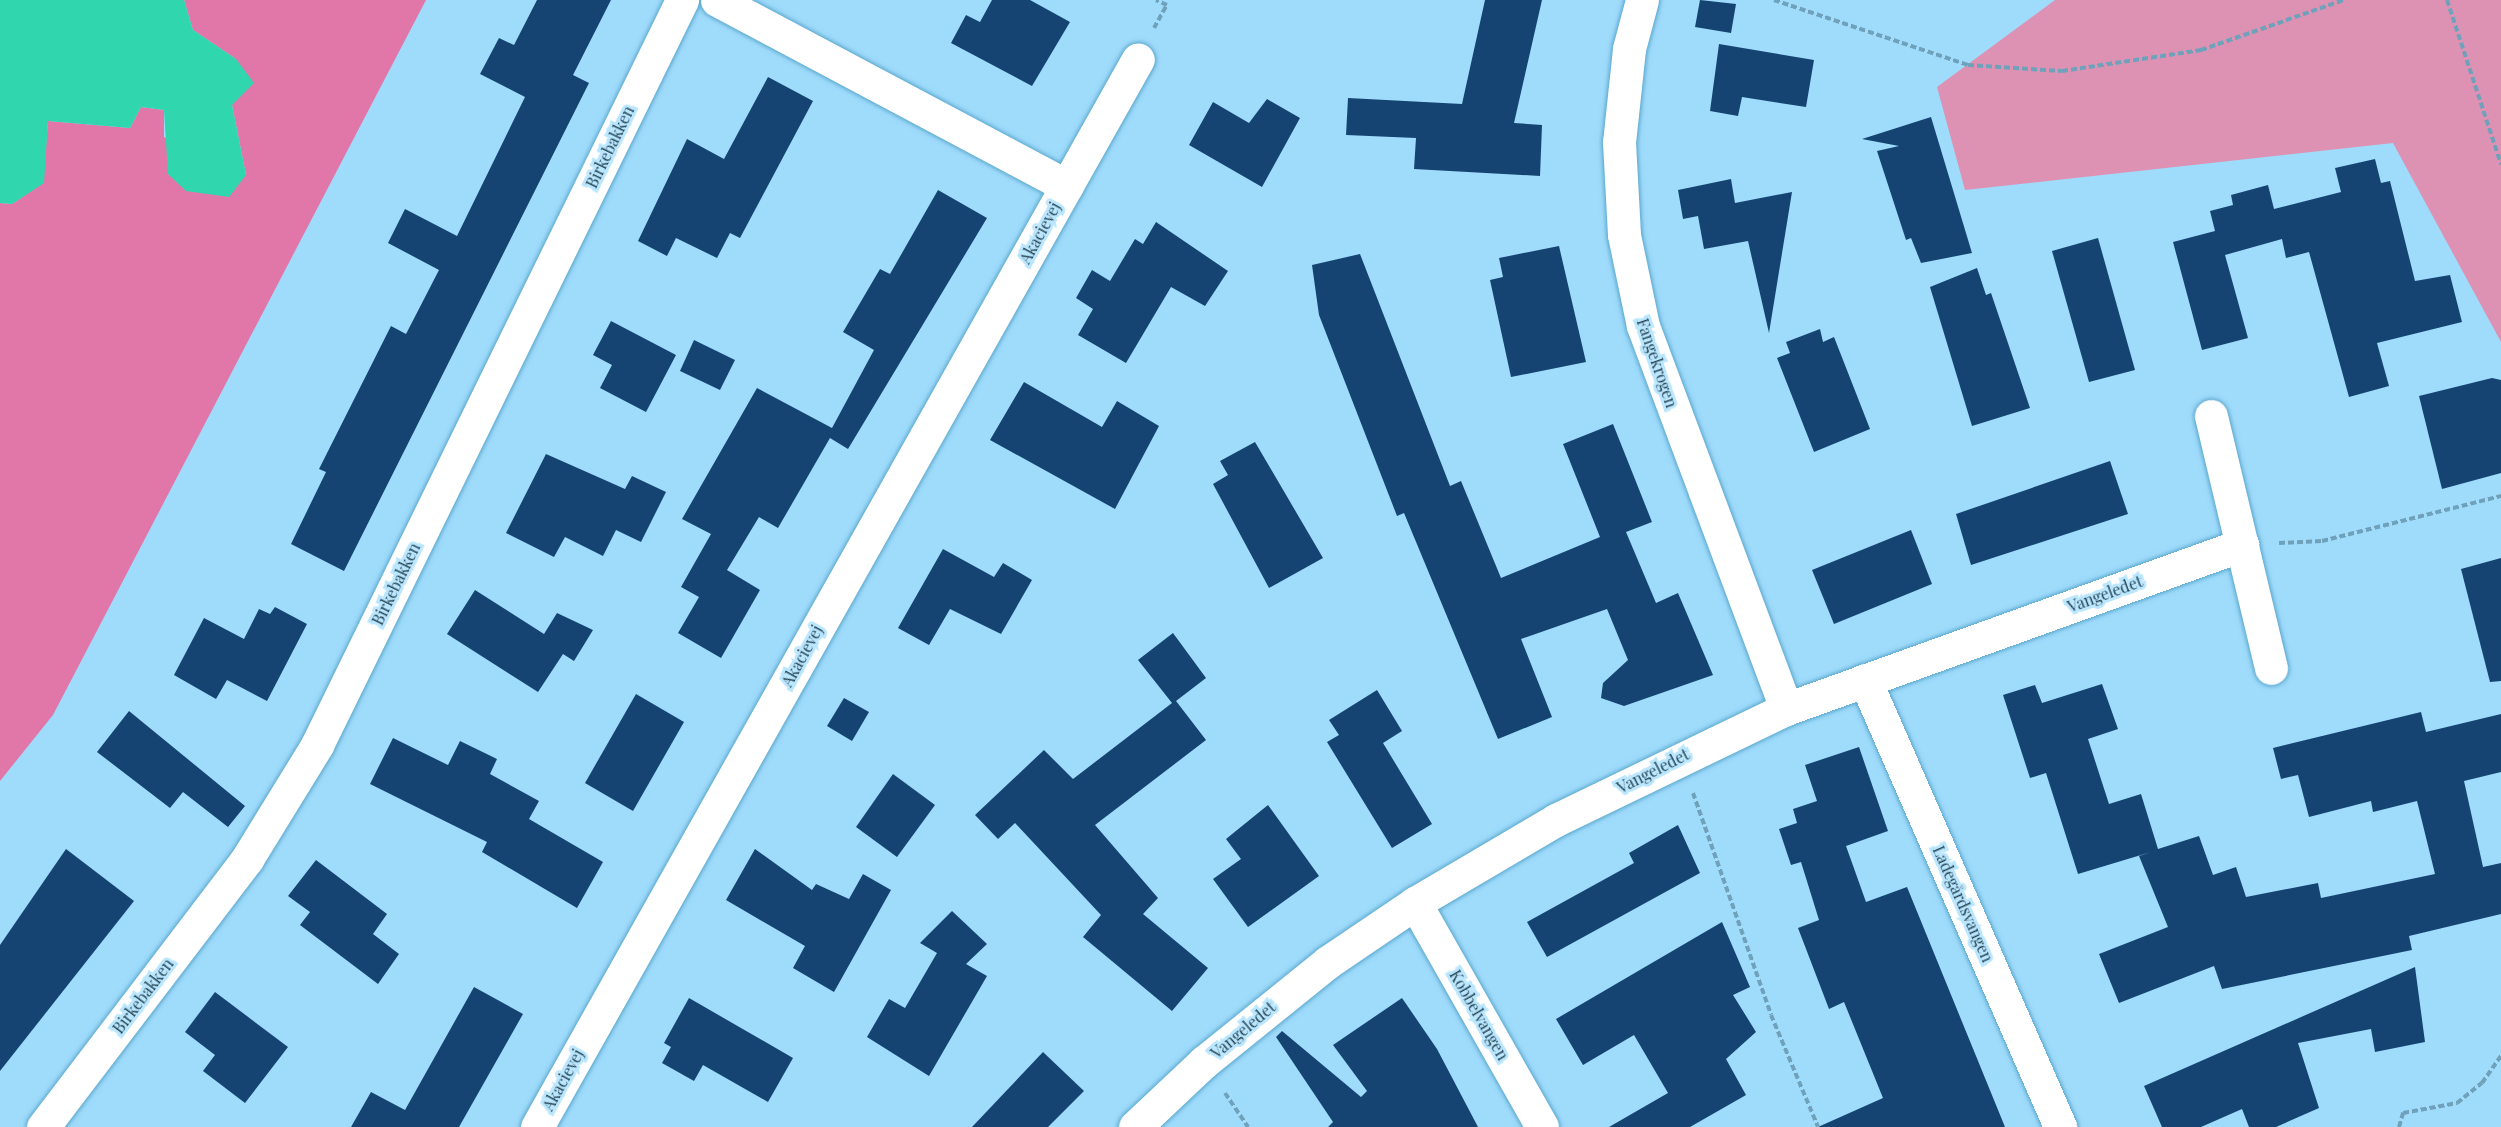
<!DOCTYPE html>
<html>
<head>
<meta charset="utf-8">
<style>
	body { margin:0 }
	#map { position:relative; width:2501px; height:1127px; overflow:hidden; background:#9fdbfb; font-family:"Playfair Display",serif }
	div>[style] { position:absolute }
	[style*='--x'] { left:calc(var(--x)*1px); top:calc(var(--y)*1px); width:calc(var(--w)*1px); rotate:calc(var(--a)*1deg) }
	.green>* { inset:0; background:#dd92b3 }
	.forest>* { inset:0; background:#e177a9 }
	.water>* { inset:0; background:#30d7ae }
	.building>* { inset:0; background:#154473 }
	.path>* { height:4px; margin-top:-2px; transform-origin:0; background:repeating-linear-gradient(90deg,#70a1bb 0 6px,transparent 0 9px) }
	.roads { filter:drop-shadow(0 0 2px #5aa7cd) drop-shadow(0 0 2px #5aa7cd) }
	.minor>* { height:33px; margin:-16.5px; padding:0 16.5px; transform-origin:16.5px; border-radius:16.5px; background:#fff }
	span { translate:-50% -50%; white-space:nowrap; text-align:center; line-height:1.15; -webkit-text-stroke:6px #bae6fe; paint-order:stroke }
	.street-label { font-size:16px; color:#1f3f4f }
</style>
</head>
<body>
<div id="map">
	<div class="green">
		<i style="clip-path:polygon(2055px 0,2501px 0,2501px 342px,2393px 143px,1965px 190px,1937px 87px)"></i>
	</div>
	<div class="forest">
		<i style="clip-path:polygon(184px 0,426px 0,53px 715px,0 781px,0 203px,12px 204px,43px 183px,48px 121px,130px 128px,141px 107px,164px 110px,164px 137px,246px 175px,232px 105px,236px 59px,193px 30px)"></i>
	</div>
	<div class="water">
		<i style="clip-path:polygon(0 0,184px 0,193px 30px,236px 59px,254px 83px,232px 105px,246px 175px,229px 197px,186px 191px,168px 174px,164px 110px,141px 107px,130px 128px,48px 121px,44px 183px,12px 204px,0 203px)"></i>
	</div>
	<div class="building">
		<i style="clip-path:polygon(537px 0,611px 0,573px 75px,589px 83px,344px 571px,291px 544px,326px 472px,319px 469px,391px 326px,406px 334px,439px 270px,388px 243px,405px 209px,457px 236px,525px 97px,480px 74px,499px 38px,514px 45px)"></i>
		<i style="clip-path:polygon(992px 0,1030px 0,1070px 22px,1032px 86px,951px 43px,966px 15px,980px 22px)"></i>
		<i style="clip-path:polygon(1485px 0,1542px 0,1514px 123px,1542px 125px,1540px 176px,1414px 169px,1416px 138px,1346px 135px,1348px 98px,1462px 104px)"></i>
		<i style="clip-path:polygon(1700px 0,1736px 4px,1731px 33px,1695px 27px)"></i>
		<i style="clip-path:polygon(1719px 44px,1814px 60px,1806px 107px,1742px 97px,1738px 116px,1710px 111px)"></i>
		<i style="clip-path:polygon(768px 77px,813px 101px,740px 238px,730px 233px,717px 258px,676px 238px,667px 256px,638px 241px,687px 139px,724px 159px)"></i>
		<i style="clip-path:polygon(1267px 99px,1300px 118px,1262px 187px,1189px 145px,1213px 102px,1249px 123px)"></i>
		<i style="clip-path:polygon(1931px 117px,1972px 253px,1921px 263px,1911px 238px,1906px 240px,1877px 151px,1899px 146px,1862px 139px)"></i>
		<i style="clip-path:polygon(2375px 159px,2381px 183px,2390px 181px,2415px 281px,2450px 275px,2462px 322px,2377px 343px,2389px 386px,2349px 397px,2309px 252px,2286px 258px,2282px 239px,2225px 255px,2248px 338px,2202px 350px,2173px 242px,2215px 231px,2210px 211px,2233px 205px,2231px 195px,2268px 185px,2274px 209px,2341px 192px,2335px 168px)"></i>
		<i style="clip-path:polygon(1731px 179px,1735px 203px,1792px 192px,1769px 333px,1748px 241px,1704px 249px,1698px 216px,1683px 219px,1678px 190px)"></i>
		<i style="clip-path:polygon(938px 190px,987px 218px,848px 449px,830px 438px,778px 528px,759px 517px,727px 570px,760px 590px,721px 658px,678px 633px,699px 597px,681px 587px,711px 534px,682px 519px,757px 388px,832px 428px,874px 350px,843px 332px,880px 269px,890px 274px)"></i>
		<i style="clip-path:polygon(1156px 222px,1228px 271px,1205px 306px,1171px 287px,1126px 363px,1078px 335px,1093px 309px,1076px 298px,1092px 270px,1110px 281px,1135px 239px,1143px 244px)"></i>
		<i style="clip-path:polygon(2098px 238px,2135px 370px,2089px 382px,2052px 251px)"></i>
		<i style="clip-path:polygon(1559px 246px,1586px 362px,1511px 377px,1490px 280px,1503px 277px,1499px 258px)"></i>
		<i style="clip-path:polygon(1360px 254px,1450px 486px,1461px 481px,1501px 578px,1600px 537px,1563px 444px,1613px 424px,1652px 522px,1626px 532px,1656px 603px,1678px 593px,1713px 675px,1624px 706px,1601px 698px,1603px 683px,1628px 660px,1607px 609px,1521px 639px,1552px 717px,1498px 739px,1404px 513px,1397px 516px,1319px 315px,1312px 265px)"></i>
		<i style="clip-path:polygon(1977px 268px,1986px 295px,1991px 293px,2030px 408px,1972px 426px,1930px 287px)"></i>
		<i style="clip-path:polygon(611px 321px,676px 355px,646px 412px,600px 388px,612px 365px,593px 355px)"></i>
		<i style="clip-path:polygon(1820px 329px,1823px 342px,1834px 337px,1870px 429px,1814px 452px,1777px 358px,1790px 353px,1786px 342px)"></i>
		<i style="clip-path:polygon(694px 340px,735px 360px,720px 390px,680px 371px)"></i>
		<i style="clip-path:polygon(2492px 378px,2501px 380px,2501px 473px,2442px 489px,2419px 396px)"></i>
		<i style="clip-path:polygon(1024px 382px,1102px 427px,1117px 401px,1159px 426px,1115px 509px,990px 440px)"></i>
		<i style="clip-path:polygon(1255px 442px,1323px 558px,1269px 588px,1213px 484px,1228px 475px,1220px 461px)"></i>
		<i style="clip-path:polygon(546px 454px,625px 489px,632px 476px,666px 492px,641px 542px,616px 530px,603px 556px,565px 537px,554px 557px,506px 533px)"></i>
		<i style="clip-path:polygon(2110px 461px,2128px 514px,1971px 565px,1956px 514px)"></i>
		<i style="clip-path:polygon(1911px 530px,1932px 584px,1834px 624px,1812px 570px)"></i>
		<i style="clip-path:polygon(943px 549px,994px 577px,1003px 563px,1032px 580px,1001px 634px,950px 609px,929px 645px,898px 628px)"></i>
		<i style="clip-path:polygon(2501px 558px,2501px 681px,2490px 682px,2461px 569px)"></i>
		<i style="clip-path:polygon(475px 590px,544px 634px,557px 613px,593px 630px,574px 661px,563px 654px,538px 692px,447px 634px)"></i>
		<i style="clip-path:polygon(275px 607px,307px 624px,267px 701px,227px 680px,216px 699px,174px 675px,204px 618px,244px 639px,259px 609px,270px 614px)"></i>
		<i style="clip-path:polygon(1173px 633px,1206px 678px,1176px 701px,1206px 740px,1095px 825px,1158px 898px,1143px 914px,1208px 968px,1172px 1011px,1083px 937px,1101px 915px,1015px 823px,998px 839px,975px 815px,1044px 750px,1073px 779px,1172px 703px,1138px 660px)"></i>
		<i style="clip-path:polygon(2102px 684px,2118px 729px,2088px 739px,2109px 804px,2141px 794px,2158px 849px,2199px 836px,2213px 875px,2236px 867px,2246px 897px,2318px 883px,2321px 898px,2435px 874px,2417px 801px,2373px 812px,2371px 801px,2309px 817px,2298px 775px,2281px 779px,2273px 748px,2421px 712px,2426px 732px,2501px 714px,2501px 772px,2464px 781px,2483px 867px,2501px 863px,2501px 914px,2409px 936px,2412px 950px,2222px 989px,2214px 966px,2119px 1003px,2099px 954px,2168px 927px,2139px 856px,2151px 852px,2078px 874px,2046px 773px,2030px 778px,2003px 695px,2035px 685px,2042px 703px)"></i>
		<i style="clip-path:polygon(1377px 690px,1402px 731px,1383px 743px,1432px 824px,1392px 848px,1327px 742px,1339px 735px,1329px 720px)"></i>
		<i style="clip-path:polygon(636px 694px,684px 722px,633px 811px,585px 783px)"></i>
		<i style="clip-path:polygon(844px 698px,869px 712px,852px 741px,827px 726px)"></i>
		<i style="clip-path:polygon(129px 711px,245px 806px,228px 827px,183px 792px,170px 808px,97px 752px)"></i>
		<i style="clip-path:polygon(393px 738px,448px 765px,460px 741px,497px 759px,490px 774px,539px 801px,529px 819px,603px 862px,577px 908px,482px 852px,487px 842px,370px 784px)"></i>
		<i style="clip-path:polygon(1859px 747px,1888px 831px,1846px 846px,1866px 902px,1907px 887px,2005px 1127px,1818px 1127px,1883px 1098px,1844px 1002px,1829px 1009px,1798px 928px,1819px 920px,1801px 862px,1791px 865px,1779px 829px,1797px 823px,1793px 809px,1817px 801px,1805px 765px)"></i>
		<i style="clip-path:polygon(893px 774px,935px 805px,897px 857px,856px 827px)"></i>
		<i style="clip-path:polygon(1268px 805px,1319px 876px,1248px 927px,1213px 879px,1241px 859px,1226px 839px)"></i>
		<i style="clip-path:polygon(1678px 825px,1700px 873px,1547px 957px,1527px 922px,1634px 863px,1629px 853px)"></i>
		<i style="clip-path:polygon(66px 849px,134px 901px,0 1071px,0 945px)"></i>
		<i style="clip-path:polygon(755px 849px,812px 890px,816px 884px,849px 899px,863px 874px,891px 890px,834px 992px,793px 968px,805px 946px,726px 900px)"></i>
		<i style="clip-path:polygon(316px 860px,387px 914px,373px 934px,399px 954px,378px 984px,300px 925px,310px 912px,288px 896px)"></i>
		<i style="clip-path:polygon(952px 911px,987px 944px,966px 964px,987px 976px,929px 1076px,867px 1037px,889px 999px,905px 1008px,937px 953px,920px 943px)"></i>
		<i style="clip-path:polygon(1722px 922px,1750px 987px,1733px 995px,1756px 1032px,1726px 1059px,1746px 1095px,1690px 1127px,1609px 1127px,1668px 1093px,1634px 1035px,1583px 1065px,1556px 1019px)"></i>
		<i style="clip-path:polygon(2415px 967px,2425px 1042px,2375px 1052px,2371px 1029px,2298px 1043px,2319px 1108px,2276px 1127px,2249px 1127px,2242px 1109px,2201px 1127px,2162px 1127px,2144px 1086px)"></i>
		<i style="clip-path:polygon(474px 987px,523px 1014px,459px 1127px,351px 1127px,371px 1092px,405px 1110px)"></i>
		<i style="clip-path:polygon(215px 992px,288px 1047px,245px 1103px,203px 1071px,215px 1055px,185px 1032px)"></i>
		<i style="clip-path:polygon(689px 998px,793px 1058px,768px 1102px,703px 1065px,694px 1081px,662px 1063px,671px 1047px,664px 1043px)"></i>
		<i style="clip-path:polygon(1402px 998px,1437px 1049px,1478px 1127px,1328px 1127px,1333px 1122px,1276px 1037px,1282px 1031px,1361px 1097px,1367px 1091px,1333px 1045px)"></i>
		<i style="clip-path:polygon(1043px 1052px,1084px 1091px,1048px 1127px,972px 1127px)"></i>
	</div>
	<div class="path">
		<i style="--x:1774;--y:0;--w:205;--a:18.5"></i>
		<i style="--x:1968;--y:65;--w:94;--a:3.7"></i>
		<i style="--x:2062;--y:71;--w:141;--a:-8.6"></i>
		<i style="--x:2201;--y:50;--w:151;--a:-19.3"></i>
		<i style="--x:2447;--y:0;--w:173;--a:71.8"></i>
		<i style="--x:1154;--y:28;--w:26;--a:-61"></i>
		<i style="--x:1167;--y:5;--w:12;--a:-156"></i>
		<i style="--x:2279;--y:543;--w:43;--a:-2.7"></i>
		<i style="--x:2322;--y:541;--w:185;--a:-14.1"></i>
		<i style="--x:1693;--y:793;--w:235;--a:70.6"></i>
		<i style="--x:1771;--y:1015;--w:121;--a:67.2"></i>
		<i style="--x:1225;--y:1093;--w:41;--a:55.9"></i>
		<i style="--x:2399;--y:1127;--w:15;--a:-74"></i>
		<i style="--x:2403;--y:1113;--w:55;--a:-10.5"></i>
		<i style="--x:2457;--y:1103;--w:32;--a:-39"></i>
		<i style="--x:2482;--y:1083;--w:33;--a:-55"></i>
	</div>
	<div class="roads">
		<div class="minor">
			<i style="--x:717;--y:0;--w:396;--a:28"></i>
			<i style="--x:1642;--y:0;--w:51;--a:104.9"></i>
			<i style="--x:1629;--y:49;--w:94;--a:96.1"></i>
			<i style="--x:1619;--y:142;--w:93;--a:86.9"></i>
			<i style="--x:1624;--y:235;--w:93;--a:78.2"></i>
			<i style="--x:1643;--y:326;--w:409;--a:69.5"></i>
			<i style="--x:2211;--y:416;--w:259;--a:76.6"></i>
			<i style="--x:1865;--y:680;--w:488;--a:66.4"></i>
			<i style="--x:1415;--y:903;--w:257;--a:60.4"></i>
			<i style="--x:43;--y:1127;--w:337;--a:-52.7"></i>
			<i style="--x:247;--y:859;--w:134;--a:-58.4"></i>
			<i style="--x:317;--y:745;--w:830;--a:-63.9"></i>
			<i style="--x:537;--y:1127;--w:1225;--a:-60.63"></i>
			<i style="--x:1135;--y:1127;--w:95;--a:-43.3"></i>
			<i style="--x:1204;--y:1062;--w:159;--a:-38.9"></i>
			<i style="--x:1328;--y:962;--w:105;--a:-34.1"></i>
			<i style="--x:1415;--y:903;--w:164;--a:-30.5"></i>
			<i style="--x:1556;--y:820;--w:255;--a:-25.8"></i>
			<i style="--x:1786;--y:709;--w:485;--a:-19.8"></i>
		</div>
	</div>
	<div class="street-label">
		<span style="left:610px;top:147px;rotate:-64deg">Birkebakken</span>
		<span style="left:1040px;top:233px;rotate:-61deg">Akacievej</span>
		<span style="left:1657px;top:363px;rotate:71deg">Fangekrogen</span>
		<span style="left:396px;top:584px;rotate:-64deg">Birkebakken</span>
		<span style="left:2105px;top:594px;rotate:-20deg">Vangeledet</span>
		<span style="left:802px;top:656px;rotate:-61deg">Akacievej</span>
		<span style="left:1653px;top:771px;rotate:-27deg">Vangeledet</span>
		<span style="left:1963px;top:904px;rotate:66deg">Ladegårdsvangen</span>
		<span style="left:143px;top:996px;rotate:-53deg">Birkebakken</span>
		<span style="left:1479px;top:1015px;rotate:60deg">Kobbelvangen</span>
		<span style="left:1243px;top:1030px;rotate:-40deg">Vangeledet</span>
		<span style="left:563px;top:1080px;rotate:-61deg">Akacievej</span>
	</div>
</div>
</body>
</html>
